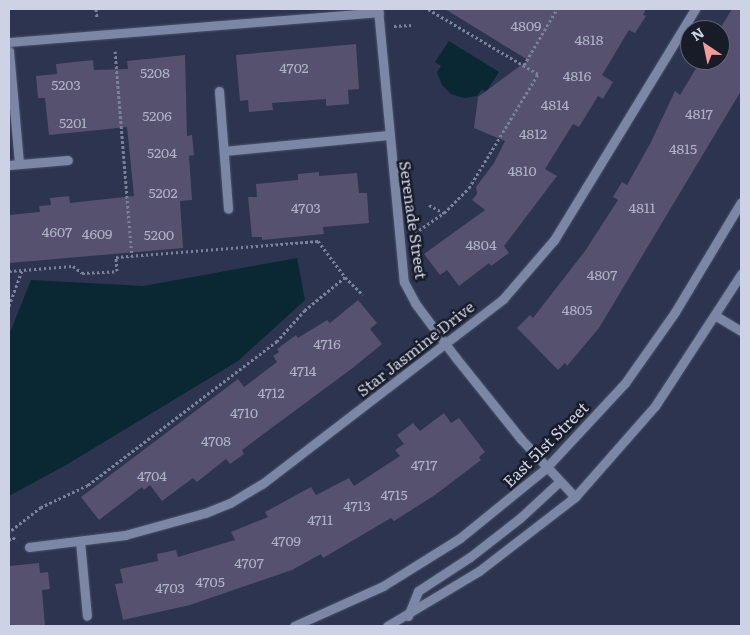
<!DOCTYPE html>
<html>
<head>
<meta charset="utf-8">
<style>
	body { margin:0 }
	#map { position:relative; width:750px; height:635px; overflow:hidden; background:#2c344f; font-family:Literata,serif }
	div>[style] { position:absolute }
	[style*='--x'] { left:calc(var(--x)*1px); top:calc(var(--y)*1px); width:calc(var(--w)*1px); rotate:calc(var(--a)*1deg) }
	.water>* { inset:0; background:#092833 }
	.building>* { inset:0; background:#56516f }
	.path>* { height:3px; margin-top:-1.5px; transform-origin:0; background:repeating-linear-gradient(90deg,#7b8198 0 2.5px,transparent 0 5px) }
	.roads { filter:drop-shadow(0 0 1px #4c5269) drop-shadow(0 0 1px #4c5269) }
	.minor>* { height:9px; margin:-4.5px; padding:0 4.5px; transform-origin:4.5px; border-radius:4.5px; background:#7c87a6 }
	span { translate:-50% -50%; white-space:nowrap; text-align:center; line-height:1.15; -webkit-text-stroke:5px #181c28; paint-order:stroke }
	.number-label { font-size:14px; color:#afb2c7 }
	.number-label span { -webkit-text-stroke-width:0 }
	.street-label { font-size:16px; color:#cdd2e4 }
	.frame { position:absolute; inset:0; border:10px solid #cdd2e4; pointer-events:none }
	.north { position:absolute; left:680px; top:20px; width:50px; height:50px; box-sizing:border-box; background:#181c28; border:1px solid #606573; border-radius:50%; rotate:326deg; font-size:14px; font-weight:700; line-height:20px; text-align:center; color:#cdd2e4 }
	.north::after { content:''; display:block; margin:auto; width:18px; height:22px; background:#f59b9a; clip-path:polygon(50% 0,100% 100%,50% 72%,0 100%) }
</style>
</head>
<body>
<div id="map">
	<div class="water">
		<i style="clip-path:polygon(449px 41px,499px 72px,486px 92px,482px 89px,477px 96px,464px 98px,451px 94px,442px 85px,437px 72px,441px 66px,435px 62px)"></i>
		<i style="clip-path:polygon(297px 258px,305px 300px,238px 361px,66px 465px,9px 496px,9px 335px,31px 280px,143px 286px)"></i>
	</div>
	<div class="building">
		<i style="clip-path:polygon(445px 9px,646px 9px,643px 15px,646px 16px,635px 33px,629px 30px,602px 75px,613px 82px,603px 99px,598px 96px,579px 127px,573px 124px,545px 169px,557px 176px,504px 246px,509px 253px,491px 266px,489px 263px,459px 286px,447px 270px,440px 275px,424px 254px,485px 210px,472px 200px,477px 194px,476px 187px,494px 163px,505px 141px,474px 128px,478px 97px,528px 60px)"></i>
		<i style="clip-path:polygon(732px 9px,741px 9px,741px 91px,599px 328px,567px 366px,565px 363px,558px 370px,517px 328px,530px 315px,533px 318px,585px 251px,618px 200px,613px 197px,622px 182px,627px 185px,651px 142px,675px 91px,680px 95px,701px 60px,720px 60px,719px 30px)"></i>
		<i style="clip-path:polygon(356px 44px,359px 89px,348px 90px,349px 104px,326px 106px,326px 99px,272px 103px,273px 110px,249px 112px,248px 100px,240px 101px,236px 55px)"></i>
		<i style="clip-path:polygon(185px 55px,187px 136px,192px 135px,194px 155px,189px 156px,192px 200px,180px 201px,183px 248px,9px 263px,9px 215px,40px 212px,39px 206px,51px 205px,50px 198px,69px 196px,70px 203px,134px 196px,127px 127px,49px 135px,45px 98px,38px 98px,36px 76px,57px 74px,56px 64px,93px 60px,94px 70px,128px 69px,127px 61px)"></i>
		<i style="clip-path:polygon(319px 172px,319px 176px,357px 173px,359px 193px,367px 193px,369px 223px,323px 227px,324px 234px,262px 240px,262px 237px,252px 237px,248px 197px,257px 197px,256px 184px,298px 180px,298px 174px)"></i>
		<i style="clip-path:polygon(358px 300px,377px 323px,370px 329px,382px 344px,354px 367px,242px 450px,244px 454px,230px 464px,226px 459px,197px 482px,193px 478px,162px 501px,150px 485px,144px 490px,142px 487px,99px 520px,81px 497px,238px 379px,244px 387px,277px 362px,273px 356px,279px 352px,277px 349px,296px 335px,298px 338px,327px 320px,330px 323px)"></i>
		<i style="clip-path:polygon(444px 413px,451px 423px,459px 418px,485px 452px,479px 457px,481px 460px,435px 495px,394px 521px,391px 518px,323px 558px,321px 554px,292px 570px,190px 605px,123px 620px,115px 584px,123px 583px,120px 569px,158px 561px,157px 554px,176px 550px,178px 557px,235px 540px,231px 532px,268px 517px,265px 512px,311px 487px,316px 495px,349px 478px,354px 486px,400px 456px,395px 450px,404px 444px,397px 435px,413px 423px,420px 431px)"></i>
		<i style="clip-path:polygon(39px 563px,40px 573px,48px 572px,50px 589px,42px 590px,45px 626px,9px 626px,9px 566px)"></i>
	</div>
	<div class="path">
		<i style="--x:96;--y:9;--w:9;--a:84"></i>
		<i style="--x:394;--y:26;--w:17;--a:-3"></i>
		<i style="--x:115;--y:51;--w:206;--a:85.3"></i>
		<i style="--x:524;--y:65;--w:65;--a:-59.5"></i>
		<i style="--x:429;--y:205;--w:17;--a:28"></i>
		<i style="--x:415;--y:233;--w:35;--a:-35"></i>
		<i style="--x:444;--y:213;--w:35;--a:-45"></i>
		<i style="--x:469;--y:188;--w:133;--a:-58.8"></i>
		<i style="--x:538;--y:74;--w:128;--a:-149.4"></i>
		<i style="--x:9;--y:271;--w:64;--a:-4.5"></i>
		<i style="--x:73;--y:266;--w:11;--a:38"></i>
		<i style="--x:82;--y:273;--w:35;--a:-3"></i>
		<i style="--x:117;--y:271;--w:14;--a:-94"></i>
		<i style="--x:116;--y:257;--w:203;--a:-4.5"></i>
		<i style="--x:318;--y:241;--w:45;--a:53.1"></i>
		<i style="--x:345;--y:277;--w:52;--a:140.5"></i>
		<i style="--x:305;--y:310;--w:42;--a:132.1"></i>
		<i style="--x:277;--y:341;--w:238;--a:142.7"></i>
		<i style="--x:88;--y:485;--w:52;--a:154.9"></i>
		<i style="--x:41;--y:507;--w:41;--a:142"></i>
		<i style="--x:345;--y:277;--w:25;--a:45"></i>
		<i style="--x:9;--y:306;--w:38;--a:-70"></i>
		<i style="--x:9;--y:540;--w:5;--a:-37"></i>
		<i style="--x:13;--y:537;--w:5;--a:53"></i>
	</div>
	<div class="roads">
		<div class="minor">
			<i style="--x:378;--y:9;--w:274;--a:84.6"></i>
			<i style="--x:404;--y:282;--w:24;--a:62"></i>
			<i style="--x:415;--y:303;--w:69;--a:53.3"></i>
			<i style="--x:456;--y:358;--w:104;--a:51.3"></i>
			<i style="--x:521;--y:439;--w:79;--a:47"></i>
			<i style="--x:9;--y:42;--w:371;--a:-4.6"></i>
			<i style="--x:9;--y:51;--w:113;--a:84.9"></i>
			<i style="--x:219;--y:91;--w:118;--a:85.6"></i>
			<i style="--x:224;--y:151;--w:165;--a:-5.6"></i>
			<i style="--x:9;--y:165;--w:59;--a:-4.8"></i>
			<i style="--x:716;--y:316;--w:29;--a:31"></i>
			<i style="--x:80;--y:541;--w:75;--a:84.7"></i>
			<i style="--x:29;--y:547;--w:97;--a:-7.1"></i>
			<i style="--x:125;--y:535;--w:83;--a:-15.4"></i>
			<i style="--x:205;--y:513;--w:27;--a:-22"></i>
			<i style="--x:230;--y:503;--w:37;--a:-31"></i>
			<i style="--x:262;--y:484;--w:304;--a:-37.5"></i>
			<i style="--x:503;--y:299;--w:78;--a:-49.2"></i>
			<i style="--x:554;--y:240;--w:271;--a:-58.6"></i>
			<i style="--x:408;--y:616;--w:27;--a:-68"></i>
			<i style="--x:418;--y:591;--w:62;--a:-33.2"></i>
			<i style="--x:470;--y:557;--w:63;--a:-38"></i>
			<i style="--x:520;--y:518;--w:53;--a:-42.7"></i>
			<i style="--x:294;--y:626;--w:98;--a:-24.2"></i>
			<i style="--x:383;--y:586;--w:91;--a:-31.9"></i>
			<i style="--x:460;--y:538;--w:111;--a:-39.1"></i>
			<i style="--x:546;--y:468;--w:116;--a:-47.1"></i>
			<i style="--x:625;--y:383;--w:87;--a:-54.8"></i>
			<i style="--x:675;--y:312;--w:128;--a:-59"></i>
			<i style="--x:387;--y:626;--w:107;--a:-30.9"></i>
			<i style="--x:479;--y:571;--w:121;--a:-37.6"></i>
			<i style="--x:575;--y:497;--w:121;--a:-48.7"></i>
			<i style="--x:655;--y:406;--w:158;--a:-56.9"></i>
		</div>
	</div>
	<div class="number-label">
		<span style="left:526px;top:25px">4809</span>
		<span style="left:589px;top:39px">4818</span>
		<span style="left:294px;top:67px">4702</span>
		<span style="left:155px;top:72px">5208</span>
		<span style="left:577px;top:75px">4816</span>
		<span style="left:66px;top:84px">5203</span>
		<span style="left:555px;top:104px">4814</span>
		<span style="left:699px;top:113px">4817</span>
		<span style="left:157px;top:115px">5206</span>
		<span style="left:73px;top:122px">5201</span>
		<span style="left:533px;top:133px">4812</span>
		<span style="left:683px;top:148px">4815</span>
		<span style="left:162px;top:152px">5204</span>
		<span style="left:522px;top:170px">4810</span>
		<span style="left:163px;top:192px">5202</span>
		<span style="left:306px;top:207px">4703</span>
		<span style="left:642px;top:207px">4811</span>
		<span style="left:57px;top:231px">4607</span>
		<span style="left:97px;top:233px">4609</span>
		<span style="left:159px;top:234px">5200</span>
		<span style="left:481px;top:244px">4804</span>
		<span style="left:602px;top:274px">4807</span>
		<span style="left:577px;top:309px">4805</span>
		<span style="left:327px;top:343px">4716</span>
		<span style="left:303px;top:370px">4714</span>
		<span style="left:271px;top:392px">4712</span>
		<span style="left:244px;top:412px">4710</span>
		<span style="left:216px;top:440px">4708</span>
		<span style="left:424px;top:464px">4717</span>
		<span style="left:152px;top:475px">4704</span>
		<span style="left:394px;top:494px">4715</span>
		<span style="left:357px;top:505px">4713</span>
		<span style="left:320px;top:519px">4711</span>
		<span style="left:286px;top:540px">4709</span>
		<span style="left:249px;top:562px">4707</span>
		<span style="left:210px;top:581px">4705</span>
		<span style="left:170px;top:587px">4703</span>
	</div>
	<div class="street-label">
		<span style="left:414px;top:220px;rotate:82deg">Serenade Street</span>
		<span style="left:415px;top:348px;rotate:-38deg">Star Jasmine Drive</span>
		<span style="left:545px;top:444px;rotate:-45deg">East 51st Street</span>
	</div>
	<div class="frame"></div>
	<div class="north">N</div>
</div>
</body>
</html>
